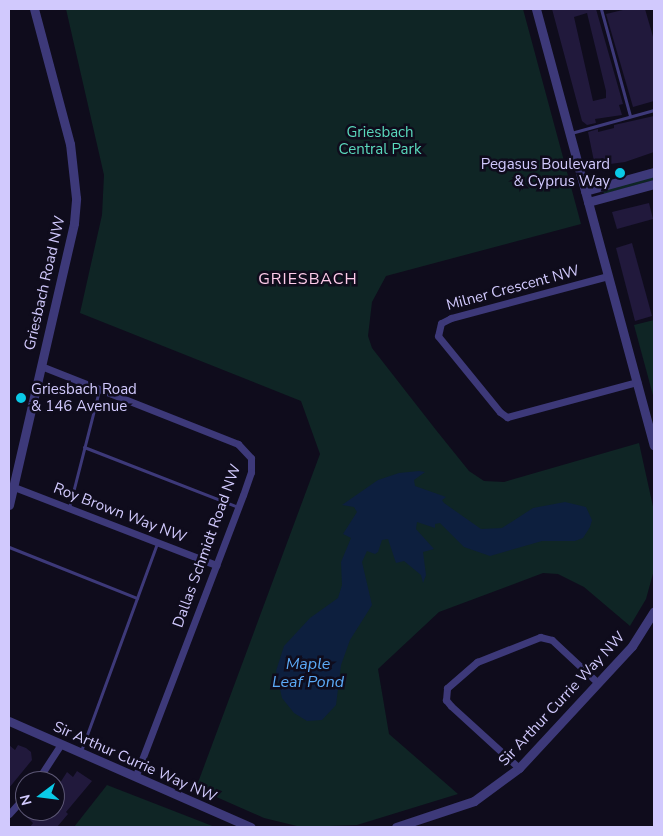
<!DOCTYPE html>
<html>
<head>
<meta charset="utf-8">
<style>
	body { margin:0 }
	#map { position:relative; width:663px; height:836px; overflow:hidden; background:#0f0c1c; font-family:"Nunito Sans",sans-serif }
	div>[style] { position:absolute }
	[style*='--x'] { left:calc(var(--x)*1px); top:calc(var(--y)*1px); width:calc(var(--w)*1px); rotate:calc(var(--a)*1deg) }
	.green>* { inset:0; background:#0f2525 }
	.water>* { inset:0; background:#0d1f3e }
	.building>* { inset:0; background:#21193c }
	.service>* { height:3px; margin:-1.5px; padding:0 1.5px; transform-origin:1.5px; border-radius:1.5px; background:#3d3979 }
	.minor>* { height:7px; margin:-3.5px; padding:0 3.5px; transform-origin:3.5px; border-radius:3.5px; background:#3d3979 }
	.tertiary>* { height:9px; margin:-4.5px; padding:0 4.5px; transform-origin:4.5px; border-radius:4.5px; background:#3d3979 }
	.dots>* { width:14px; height:14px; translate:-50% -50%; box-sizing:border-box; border:2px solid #0f0c1c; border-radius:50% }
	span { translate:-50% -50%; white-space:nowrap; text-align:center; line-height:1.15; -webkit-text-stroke:5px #0f0c1c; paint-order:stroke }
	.park-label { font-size:15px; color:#5ad8bc }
	.poi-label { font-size:15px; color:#d1c9fd }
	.right { translate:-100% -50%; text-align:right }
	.left { translate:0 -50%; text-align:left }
	.street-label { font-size:15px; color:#d1c9fd }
	.neighbourhood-label { font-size:16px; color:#fdcbe9; letter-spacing:1px }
	.water-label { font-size:16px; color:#5cabf8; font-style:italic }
	.frame { position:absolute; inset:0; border:10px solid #d1c9fd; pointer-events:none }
	.north { position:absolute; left:15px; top:771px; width:50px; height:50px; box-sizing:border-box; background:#0f0c1c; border:1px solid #5d5876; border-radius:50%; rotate:255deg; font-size:14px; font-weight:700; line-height:20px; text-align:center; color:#d1c9fd }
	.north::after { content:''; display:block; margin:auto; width:18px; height:22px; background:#0acae7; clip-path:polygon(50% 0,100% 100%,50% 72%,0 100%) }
</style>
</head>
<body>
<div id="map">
	<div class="green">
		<i style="clip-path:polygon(66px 9px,523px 9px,581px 224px,386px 276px,372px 302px,368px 336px,372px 348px,436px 430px,469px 471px,484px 481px,504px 482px,639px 443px,654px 511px,654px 570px,646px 599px,630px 626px,584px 587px,558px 574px,543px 573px,439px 612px,378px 669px,389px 734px,458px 794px,357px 825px,301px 827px,264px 818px,196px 788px,320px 454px,301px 401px,80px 313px,102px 215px,104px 175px)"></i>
		<i style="clip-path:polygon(654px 176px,654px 180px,604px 194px,603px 190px)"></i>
		<i style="clip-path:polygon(654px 320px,654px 399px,634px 325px)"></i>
		<i style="clip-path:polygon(107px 785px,215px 827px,74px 827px)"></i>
	</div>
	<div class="water">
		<i style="clip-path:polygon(419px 471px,425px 472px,414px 480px,415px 486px,446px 497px,442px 500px,444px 503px,481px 529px,502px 528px,533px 508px,565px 502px,586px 507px,592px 520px,590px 527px,583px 538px,575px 541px,542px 541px,490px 556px,464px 547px,440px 523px,435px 524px,435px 528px,417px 522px,416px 529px,434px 549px,423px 552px,426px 575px,423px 583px,421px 575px,404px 561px,396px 563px,388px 539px,382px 540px,378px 552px,375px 554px,367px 551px,362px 562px,372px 605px,350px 640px,341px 665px,336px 705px,322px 720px,307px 721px,294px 713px,282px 698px,276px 671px,284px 646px,310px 618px,338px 598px,342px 585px,341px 562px,351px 538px,343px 534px,357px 512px,354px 507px,342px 505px,378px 480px,399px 473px)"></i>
	</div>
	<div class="building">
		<i style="clip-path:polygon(evenodd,552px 9px,596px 9px,623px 104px,619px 105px,622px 115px,595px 119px,596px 123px,587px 125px,582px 121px,552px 9px,587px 13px,606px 91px,606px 98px,593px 101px,574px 17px,587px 13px)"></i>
		<i style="clip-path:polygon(627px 9px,645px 9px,654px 40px,654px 101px,633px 107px,606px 14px)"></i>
		<i style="clip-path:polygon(654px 116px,654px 152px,625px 162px,595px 166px,588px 132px,598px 129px,598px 132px,614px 128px,614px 125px)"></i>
		<i style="clip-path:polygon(649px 203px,653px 219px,617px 229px,612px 212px)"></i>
		<i style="clip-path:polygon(632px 243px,652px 316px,635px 321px,616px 248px)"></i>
		<i style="clip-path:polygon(9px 745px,15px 750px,18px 745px,26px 748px,31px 752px,32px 760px,9px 788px)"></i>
		<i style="clip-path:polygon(77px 771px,92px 781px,66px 812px,68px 814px,57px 827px,30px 827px,33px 823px,28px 818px,34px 811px,55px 811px,55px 779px,60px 783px,67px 772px,73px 777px)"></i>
	</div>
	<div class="service">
		<i style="--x:601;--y:9;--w:111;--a:74.8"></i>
		<i style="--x:571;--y:133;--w:86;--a:-15.5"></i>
		<i style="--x:84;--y:447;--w:165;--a:21.3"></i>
		<i style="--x:69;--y:508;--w:122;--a:-75.7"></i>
		<i style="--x:9;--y:547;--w:138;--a:21.7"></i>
		<i style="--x:81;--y:751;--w:221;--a:-69.9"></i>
	</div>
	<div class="minor">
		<i style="--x:608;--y:276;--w:163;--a:165"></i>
		<i style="--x:451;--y:318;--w:11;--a:153"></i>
		<i style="--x:441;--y:323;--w:13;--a:103"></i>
		<i style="--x:438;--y:336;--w:98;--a:50.8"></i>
		<i style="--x:500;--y:412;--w:9;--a:36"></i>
		<i style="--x:507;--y:417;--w:135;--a:-15.1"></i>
		<i style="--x:41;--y:366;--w:212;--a:21.6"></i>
		<i style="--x:238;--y:444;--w:19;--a:47"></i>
		<i style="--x:251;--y:458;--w:14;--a:90"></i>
		<i style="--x:251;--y:472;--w:24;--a:109"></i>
		<i style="--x:243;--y:495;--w:300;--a:110.9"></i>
		<i style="--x:14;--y:487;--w:217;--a:21.1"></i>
		<i style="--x:519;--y:768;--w:92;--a:-137.6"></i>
		<i style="--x:451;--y:706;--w:8;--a:-130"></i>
		<i style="--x:446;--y:700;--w:12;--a:-85"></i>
		<i style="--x:447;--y:688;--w:40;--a:-41"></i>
		<i style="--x:477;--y:662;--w:68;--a:-21.6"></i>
		<i style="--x:540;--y:637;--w:12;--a:14"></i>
		<i style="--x:552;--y:640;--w:63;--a:43.1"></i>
		<i style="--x:37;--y:781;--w:44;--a:-57"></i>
		<i style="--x:9;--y:814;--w:24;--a:-48"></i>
	</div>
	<div class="tertiary">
		<i style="--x:536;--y:9;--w:452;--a:74.9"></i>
		<i style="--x:585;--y:191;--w:72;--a:-15.4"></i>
		<i style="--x:588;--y:202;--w:68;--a:-15.3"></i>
		<i style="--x:9;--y:505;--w:289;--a:-77"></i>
		<i style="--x:74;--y:223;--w:25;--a:-85"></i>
		<i style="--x:76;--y:198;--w:54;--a:-96.3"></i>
		<i style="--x:70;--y:144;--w:140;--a:-104.9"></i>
		<i style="--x:9;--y:721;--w:264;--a:23.7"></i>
		<i style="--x:396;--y:827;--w:82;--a:-18.4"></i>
		<i style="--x:474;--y:801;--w:56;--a:-36.3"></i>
		<i style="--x:519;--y:768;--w:166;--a:-47.2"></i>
		<i style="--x:632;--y:646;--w:41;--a:-57.8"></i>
	</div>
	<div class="dots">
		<i style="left:620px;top:173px;background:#0acae7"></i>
		<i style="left:21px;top:398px;background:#0acae7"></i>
	</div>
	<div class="park-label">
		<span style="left:380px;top:141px">Griesbach<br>Central Park</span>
	</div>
	<div class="poi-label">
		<span class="right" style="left:610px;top:173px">Pegasus Boulevard<br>&amp; Cyprus Way</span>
		<span class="left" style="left:31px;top:398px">Griesbach Road<br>&amp; 146 Avenue</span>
	</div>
	<div class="street-label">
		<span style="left:45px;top:283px;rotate:-77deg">Griesbach Road NW</span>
		<span style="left:513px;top:288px;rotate:-15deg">Milner Crescent NW</span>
		<span style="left:120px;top:513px;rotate:21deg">Roy Brown Way NW</span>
		<span style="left:207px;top:546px;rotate:-70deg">Dallas Schmidt Road NW</span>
		<span style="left:562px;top:699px;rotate:-47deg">Sir Arthur Currie Way NW</span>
		<span style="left:135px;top:762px;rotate:24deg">Sir Arthur Currie Way NW</span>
	</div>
	<div class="neighbourhood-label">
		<span style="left:308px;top:279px">GRIESBACH</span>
	</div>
	<div class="water-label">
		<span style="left:308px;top:673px">Maple<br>Leaf Pond</span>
	</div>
	<div class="frame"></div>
	<div class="north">N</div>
</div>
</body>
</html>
